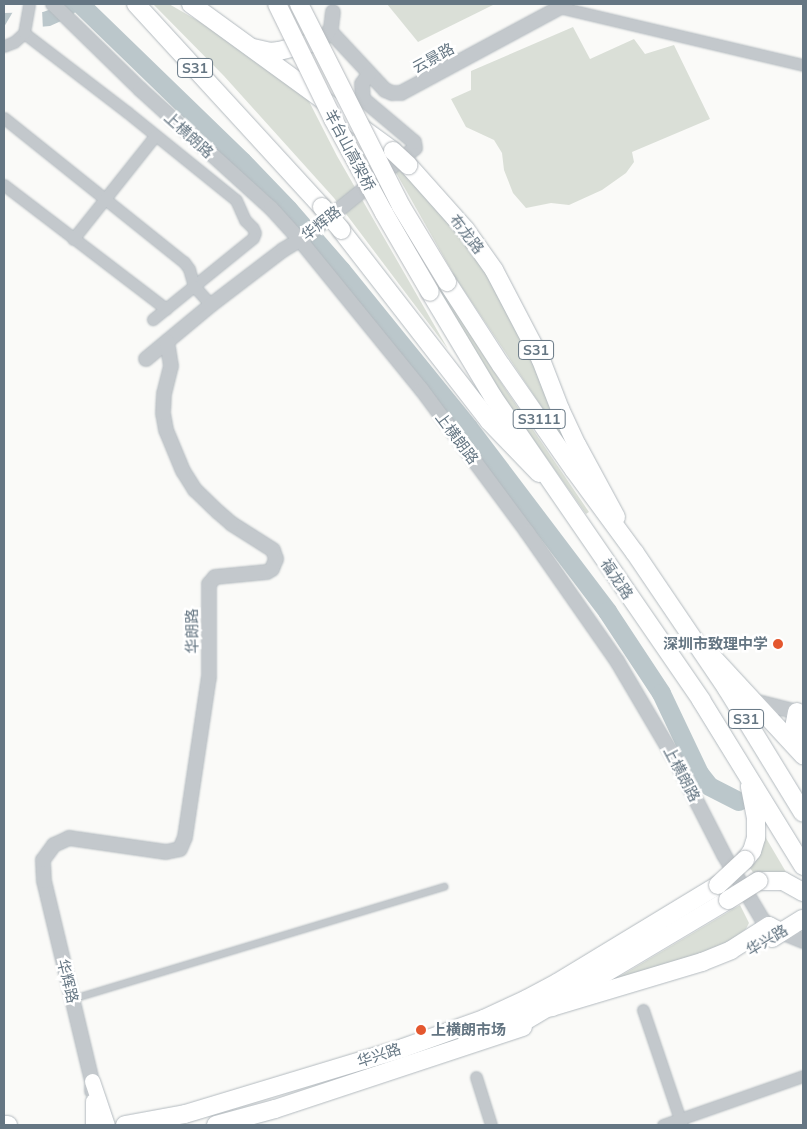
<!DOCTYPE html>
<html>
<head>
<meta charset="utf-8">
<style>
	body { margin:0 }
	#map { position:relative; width:807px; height:1129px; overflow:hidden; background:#fafaf8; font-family:Mulish,"Noto Sans SC",sans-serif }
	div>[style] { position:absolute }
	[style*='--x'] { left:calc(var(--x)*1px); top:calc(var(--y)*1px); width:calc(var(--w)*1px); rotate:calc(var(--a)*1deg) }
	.green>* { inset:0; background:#dadfd7 }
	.water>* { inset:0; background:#bbc7cb }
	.pier>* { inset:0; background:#fafaf8 }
	.river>* { height:19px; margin:-9.5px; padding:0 9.5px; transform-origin:9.5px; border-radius:9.5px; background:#bbc7cb }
	.roads { filter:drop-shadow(0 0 1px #b3babf) drop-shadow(0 0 1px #b3babf) }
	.service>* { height:5.5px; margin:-2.75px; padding:0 2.75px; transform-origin:2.75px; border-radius:2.75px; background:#c3c8cc }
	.minor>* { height:11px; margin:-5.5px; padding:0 5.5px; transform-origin:5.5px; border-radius:5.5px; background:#c3c8cc }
	.tertiary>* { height:14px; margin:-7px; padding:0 7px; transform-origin:7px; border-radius:7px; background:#c3c8cc }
	.secondary>* { height:15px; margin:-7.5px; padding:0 7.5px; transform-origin:7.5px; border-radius:7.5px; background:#fff }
	.primary>* { height:18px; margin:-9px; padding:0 9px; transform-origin:9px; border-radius:9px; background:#fff }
	.trunk>* { height:18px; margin:-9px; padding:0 9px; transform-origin:9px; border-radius:9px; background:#fff }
	.bridges { filter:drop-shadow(0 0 1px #b5babe) drop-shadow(0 0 1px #b5babe) }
	.primary-bridge>* { height:18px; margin:-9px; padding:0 9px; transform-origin:9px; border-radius:9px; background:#fff }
	.trunk-bridge>* { height:18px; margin:-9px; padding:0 9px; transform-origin:9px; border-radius:9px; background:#fff }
	.dots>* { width:14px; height:14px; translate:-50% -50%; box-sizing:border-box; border:2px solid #fff; border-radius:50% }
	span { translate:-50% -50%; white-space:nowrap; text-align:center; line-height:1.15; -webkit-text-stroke:5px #fff; paint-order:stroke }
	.shield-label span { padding:1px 4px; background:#fff; border:1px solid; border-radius:4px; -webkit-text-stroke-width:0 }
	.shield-label { font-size:14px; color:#657683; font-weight:700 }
	.street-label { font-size:15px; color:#657683 }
	.poi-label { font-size:15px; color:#657683; font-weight:700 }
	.right { translate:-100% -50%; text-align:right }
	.left { translate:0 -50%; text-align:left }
	.frame { position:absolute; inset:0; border:5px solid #657683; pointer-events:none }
</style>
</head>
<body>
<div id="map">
	<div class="green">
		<i style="clip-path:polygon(153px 4px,169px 4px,297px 78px,337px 156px,448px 349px,334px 198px,224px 76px)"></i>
		<i style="clip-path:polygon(387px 4px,495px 4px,418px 42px)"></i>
		<i style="clip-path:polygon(573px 27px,590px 59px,634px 39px,645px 54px,674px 45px,710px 119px,632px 152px,634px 162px,626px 173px,602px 190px,569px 205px,551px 203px,526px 208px,513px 193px,504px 170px,502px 153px,494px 140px,466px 127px,451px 99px,471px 90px,471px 71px)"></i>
		<i style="clip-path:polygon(386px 155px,459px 232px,494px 282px,593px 484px,455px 277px)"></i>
		<i style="clip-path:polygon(439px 286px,506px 390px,589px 512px,586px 514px,485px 371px,433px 290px)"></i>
		<i style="clip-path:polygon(763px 833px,786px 872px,781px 875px,755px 875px,747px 864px)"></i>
		<i style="clip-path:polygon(740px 905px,749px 923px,746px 929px,723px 946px,607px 984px)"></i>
	</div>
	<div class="water">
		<i style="clip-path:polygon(66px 4px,84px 4px,70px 17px,50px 26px,4px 30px,4px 13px,43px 12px)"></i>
	</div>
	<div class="pier">
		<i style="clip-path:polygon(42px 9px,43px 31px,4px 32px,4px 27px,14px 10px)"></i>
	</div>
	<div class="river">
		<i style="--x:80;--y:4;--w:226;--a:44.1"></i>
		<i style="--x:242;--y:161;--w:66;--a:46.2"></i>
		<i style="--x:288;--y:209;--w:81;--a:49"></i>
		<i style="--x:341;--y:270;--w:202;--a:51"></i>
		<i style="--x:468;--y:427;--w:231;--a:52.9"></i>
		<i style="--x:607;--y:611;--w:98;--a:56.6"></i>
		<i style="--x:661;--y:693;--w:89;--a:64.6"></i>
		<i style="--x:699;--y:773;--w:16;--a:52"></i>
		<i style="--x:709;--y:786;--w:33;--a:27"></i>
	</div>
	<div class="roads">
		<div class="service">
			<i style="--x:73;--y:999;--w:388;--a:-16.8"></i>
		</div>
		<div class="minor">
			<i style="--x:558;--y:7;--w:252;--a:13.3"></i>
			<i style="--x:24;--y:33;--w:130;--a:37.5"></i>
			<i style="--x:127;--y:112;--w:140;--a:38.9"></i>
			<i style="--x:236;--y:200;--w:22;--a:66"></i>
			<i style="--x:245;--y:220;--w:11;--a:45"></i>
			<i style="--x:253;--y:228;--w:5;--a:68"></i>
			<i style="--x:255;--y:233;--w:5;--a:112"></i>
			<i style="--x:253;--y:238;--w:129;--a:141"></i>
			<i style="--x:4;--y:46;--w:11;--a:-22"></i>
			<i style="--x:14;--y:42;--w:13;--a:-42"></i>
			<i style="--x:24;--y:33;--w:29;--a:-80"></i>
			<i style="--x:4;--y:118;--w:231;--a:38.7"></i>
			<i style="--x:184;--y:262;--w:9;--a:54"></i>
			<i style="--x:189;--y:269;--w:18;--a:74"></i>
			<i style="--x:194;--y:286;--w:25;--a:48"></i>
			<i style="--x:4;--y:185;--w:204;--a:37.4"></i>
			<i style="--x:73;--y:239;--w:132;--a:-51.5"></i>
			<i style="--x:643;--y:1010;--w:121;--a:71.3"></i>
			<i style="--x:476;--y:1077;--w:50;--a:72.6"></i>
			<i style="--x:663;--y:1125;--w:148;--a:-19.3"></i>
		</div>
		<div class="tertiary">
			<i style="--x:53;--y:4;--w:122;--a:44.3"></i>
			<i style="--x:140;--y:89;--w:177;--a:42.3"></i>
			<i style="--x:271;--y:208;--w:43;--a:47.8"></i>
			<i style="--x:300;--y:240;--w:193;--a:50.9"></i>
			<i style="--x:422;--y:390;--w:177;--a:53.5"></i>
			<i style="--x:527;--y:532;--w:157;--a:55.1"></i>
			<i style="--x:617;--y:661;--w:118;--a:59.5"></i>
			<i style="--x:677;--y:763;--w:103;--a:62.9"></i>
			<i style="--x:724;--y:855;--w:74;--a:59.3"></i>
			<i style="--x:762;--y:919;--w:10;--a:45"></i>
			<i style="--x:330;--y:31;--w:81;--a:47"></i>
			<i style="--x:385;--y:90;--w:8;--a:23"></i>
			<i style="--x:392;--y:93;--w:9;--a:0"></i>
			<i style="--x:401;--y:93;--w:187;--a:-28.3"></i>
			<i style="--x:325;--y:37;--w:11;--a:-56"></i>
			<i style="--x:331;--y:28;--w:16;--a:-83"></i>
			<i style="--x:146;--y:359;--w:85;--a:-39.7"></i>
			<i style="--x:211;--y:305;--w:91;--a:-37.4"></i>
			<i style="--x:283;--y:250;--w:27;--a:-31"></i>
			<i style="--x:306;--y:236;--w:140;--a:-38.9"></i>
			<i style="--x:415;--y:148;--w:6;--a:-99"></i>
			<i style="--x:414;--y:142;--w:67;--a:-139.9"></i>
			<i style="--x:363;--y:99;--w:15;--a:-94"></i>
			<i style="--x:362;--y:84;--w:12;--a:-55"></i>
			<i style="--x:754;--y:701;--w:44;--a:14.3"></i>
			<i style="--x:797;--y:712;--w:7;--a:34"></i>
			<i style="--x:781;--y:932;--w:24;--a:22"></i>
			<i style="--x:92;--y:1091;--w:10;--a:-90"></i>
			<i style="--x:92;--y:1081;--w:206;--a:-103.5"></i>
			<i style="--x:44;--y:881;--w:21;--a:-93"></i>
			<i style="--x:43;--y:860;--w:19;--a:-54"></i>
			<i style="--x:54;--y:845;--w:17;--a:-25"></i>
			<i style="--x:69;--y:838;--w:98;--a:8.2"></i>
			<i style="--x:166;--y:852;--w:14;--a:-12"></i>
			<i style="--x:180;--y:849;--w:13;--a:-67"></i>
			<i style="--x:185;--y:837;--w:162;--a:-81.5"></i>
			<i style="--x:209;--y:677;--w:93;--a:-90"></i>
			<i style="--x:209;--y:584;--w:9;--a:-49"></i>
			<i style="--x:215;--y:577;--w:52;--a:-5.5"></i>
			<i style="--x:267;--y:572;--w:6;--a:-31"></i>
			<i style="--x:272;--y:569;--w:11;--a:-68"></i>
			<i style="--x:276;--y:559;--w:9;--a:-108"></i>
			<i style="--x:273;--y:550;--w:49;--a:-147.6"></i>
			<i style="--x:232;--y:524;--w:18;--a:-139"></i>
			<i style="--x:218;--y:512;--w:32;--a:-136"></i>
			<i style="--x:195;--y:490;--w:22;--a:-122"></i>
			<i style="--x:183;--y:471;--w:44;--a:-112.5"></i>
			<i style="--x:166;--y:430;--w:17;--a:-100"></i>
			<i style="--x:163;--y:413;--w:19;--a:-87"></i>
			<i style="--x:164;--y:394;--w:29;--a:-76"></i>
			<i style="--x:171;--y:366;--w:25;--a:-99"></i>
		</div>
		<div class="secondary">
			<i style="--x:92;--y:1081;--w:46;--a:71.2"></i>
			<i style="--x:93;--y:1101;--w:24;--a:90"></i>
		</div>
		<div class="primary">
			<i style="--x:136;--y:4;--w:275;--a:47.5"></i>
			<i style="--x:191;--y:4;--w:250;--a:36"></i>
			<i style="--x:253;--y:48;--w:17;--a:13"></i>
			<i style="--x:270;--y:52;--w:9;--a:-6"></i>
			<i style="--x:279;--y:51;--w:37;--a:-14"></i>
			<i style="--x:408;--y:165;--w:86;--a:48.3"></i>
			<i style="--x:465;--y:229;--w:50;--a:54.7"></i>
			<i style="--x:494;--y:270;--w:102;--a:62.4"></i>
			<i style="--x:541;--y:360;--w:53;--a:68.8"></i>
			<i style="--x:560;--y:409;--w:40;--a:65"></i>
			<i style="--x:577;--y:445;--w:82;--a:61.6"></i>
			<i style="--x:341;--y:230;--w:242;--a:52.2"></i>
			<i style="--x:489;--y:421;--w:72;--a:46.1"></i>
			<i style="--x:707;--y:651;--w:142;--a:47.3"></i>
			<i style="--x:797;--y:712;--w:16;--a:101"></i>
			<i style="--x:794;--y:728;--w:23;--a:70"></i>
			<i style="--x:772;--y:938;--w:36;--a:-32"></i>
			<i style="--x:4;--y:1125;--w:4;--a:0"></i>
			<i style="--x:125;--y:1125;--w:61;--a:-10.4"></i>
			<i style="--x:185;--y:1114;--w:228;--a:-16.8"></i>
			<i style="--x:403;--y:1048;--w:86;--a:-19.7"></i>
			<i style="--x:484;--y:1019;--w:69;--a:-10"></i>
			<i style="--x:552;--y:1007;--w:157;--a:-16.7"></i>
			<i style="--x:702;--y:962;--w:31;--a:-22"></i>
			<i style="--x:731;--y:950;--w:45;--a:-32.3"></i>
			<i style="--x:769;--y:926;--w:13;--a:27"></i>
			<i style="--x:216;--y:1125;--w:61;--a:-15.2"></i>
			<i style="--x:275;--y:1109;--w:261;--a:-18.3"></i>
		</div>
		<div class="trunk">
			<i style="--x:447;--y:282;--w:99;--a:57"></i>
			<i style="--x:501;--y:365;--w:128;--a:55.2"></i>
			<i style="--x:574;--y:470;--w:103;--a:53.7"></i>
			<i style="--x:635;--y:553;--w:164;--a:55.9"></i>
			<i style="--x:727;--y:689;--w:145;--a:58.5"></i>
			<i style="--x:430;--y:292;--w:122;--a:59"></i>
			<i style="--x:493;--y:397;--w:368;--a:55.5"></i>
			<i style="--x:701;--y:700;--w:195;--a:58.4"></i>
			<i style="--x:745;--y:860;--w:11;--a:-52"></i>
			<i style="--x:752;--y:851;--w:14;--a:-73"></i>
			<i style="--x:756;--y:838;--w:20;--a:-90"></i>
			<i style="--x:756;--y:818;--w:32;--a:-101"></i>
			<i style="--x:758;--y:881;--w:25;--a:0"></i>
			<i style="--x:783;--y:881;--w:23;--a:29"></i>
			<i style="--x:484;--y:1019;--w:47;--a:-24.9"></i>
			<i style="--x:527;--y:999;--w:34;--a:-28"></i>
			<i style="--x:557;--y:983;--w:188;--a:-31.3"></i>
			<i style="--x:508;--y:1031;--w:256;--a:-30.8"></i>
		</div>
	</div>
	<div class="bridges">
		<div class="primary-bridge">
			<i style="--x:393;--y:151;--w:21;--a:43"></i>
			<i style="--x:322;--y:207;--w:30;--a:50"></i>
		</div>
		<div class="trunk-bridge">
			<i style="--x:277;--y:4;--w:128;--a:64"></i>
			<i style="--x:333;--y:119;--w:107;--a:61.5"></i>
			<i style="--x:384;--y:213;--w:91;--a:59.8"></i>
			<i style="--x:299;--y:4;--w:226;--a:63.2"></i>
			<i style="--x:401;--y:206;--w:89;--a:58.8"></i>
			<i style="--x:718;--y:885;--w:37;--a:-43"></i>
			<i style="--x:728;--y:900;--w:36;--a:-32"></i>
		</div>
	</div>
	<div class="dots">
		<i style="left:778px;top:644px;background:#e4572e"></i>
		<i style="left:421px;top:1030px;background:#e4572e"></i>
	</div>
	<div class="shield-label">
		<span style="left:195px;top:68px">S31</span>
		<span style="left:536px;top:350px">S31</span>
		<span style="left:539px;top:419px">S3111</span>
		<span style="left:746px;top:719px">S31</span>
	</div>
	<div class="street-label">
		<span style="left:433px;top:58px;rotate:-29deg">云景路</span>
		<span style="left:189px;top:135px;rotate:42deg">上横朗路</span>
		<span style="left:350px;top:150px;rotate:62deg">羊台山高架桥</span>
		<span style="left:321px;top:223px;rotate:-38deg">华辉路</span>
		<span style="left:467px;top:234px;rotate:52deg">布龙路</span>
		<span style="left:457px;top:438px;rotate:53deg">上横朗路</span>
		<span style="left:617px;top:579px;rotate:56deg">福龙路</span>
		<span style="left:192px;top:631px;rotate:-91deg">华朗路</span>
		<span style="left:682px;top:774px;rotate:62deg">上横朗路</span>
		<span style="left:767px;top:940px;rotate:-31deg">华兴路</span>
		<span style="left:68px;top:981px;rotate:76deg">华辉路</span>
		<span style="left:379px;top:1055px;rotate:-18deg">华兴路</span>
	</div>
	<div class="poi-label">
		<span class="right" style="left:768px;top:644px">深圳市致理中学</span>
		<span class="left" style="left:431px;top:1030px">上横朗市场</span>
	</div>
	<div class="frame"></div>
</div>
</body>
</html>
